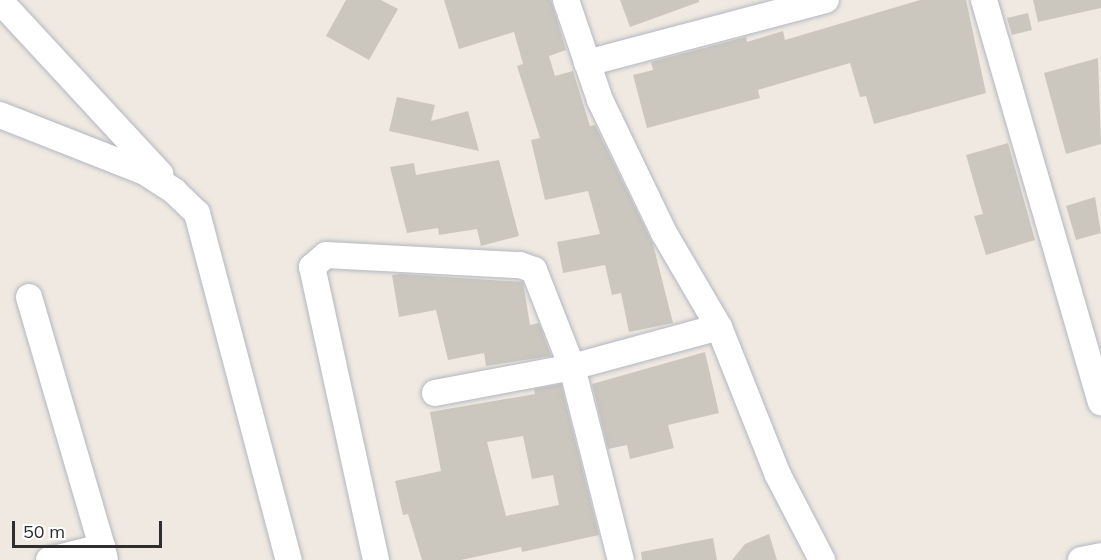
<!DOCTYPE html>
<html>
<head>
<meta charset="utf-8">
<style>
	body { margin:0 }
	#map { position:relative; width:1101px; height:560px; overflow:hidden; background:#efe9e1; font-family:Mulish,sans-serif }
	div>[style] { position:absolute }
	[style*='--x'] { left:calc(var(--x)*1px); top:calc(var(--y)*1px); width:calc(var(--w)*1px); rotate:calc(var(--a)*1deg) }
	.building>* { inset:0; background:#cbc7bf }
	.roads { filter:drop-shadow(0 0 2px #b4b7c1) drop-shadow(0 0 2px #b4b7c1) }
	.minor>* { height:26px; margin:-13px; padding:0 13px; transform-origin:13px; border-radius:13px; background:#fff }
	span { translate:-50% -50%; white-space:nowrap; text-align:center; line-height:1.15; -webkit-text-stroke:5px #fff; paint-order:stroke }
	.scale { position:absolute; left:12px; top:521px; width:150px; height:27px; box-sizing:border-box; border:3px solid #2e2e2e; border-top:0; padding-left:8px; font-size:18px; line-height:21px; white-space:nowrap; color:#2e2e2e; -webkit-text-stroke:4px #fff; paint-order:stroke }
</style>
</head>
<body>
<div id="map">
	<div class="building">
		<i style="clip-path:polygon(346px 0,381px 0,398px 9px,369px 60px,326px 36px)"></i>
		<i style="clip-path:polygon(444px 0,551px 0,566px 50px,549px 56px,555px 76px,573px 71px,590px 126px,595px 125px,653px 244px,673px 323px,629px 332px,621px 293px,612px 295px,605px 265px,563px 273px,557px 242px,600px 234px,588px 191px,545px 200px,531px 140px,540px 138px,517px 66px,523px 64px,514px 32px,459px 49px)"></i>
		<i style="clip-path:polygon(620px 0,699px 0,699px 2px,630px 27px)"></i>
		<i style="clip-path:polygon(920px 0,966px 0,986px 93px,874px 124px,866px 96px,860px 97px,850px 63px,758px 90px,760px 98px,647px 128px,633px 75px,653px 70px,651px 62px,746px 37px,747px 42px,783px 31px,785px 40px)"></i>
		<i style="clip-path:polygon(1033px 0,1101px 0,1101px 8px,1038px 22px)"></i>
		<i style="clip-path:polygon(1028px 13px,1032px 30px,1012px 35px,1007px 18px)"></i>
		<i style="clip-path:polygon(1098px 58px,1101px 144px,1066px 154px,1044px 73px)"></i>
		<i style="clip-path:polygon(397px 97px,435px 105px,431px 121px,468px 111px,479px 151px,389px 131px)"></i>
		<i style="clip-path:polygon(1008px 143px,1035px 240px,986px 255px,974px 216px,983px 214px,966px 155px)"></i>
		<i style="clip-path:polygon(499px 160px,519px 236px,481px 246px,477px 229px,439px 235px,438px 228px,407px 233px,390px 167px,414px 163px,416px 175px)"></i>
		<i style="clip-path:polygon(1095px 197px,1101px 233px,1076px 240px,1066px 206px)"></i>
		<i style="clip-path:polygon(400px 274px,523px 282px,530px 325px,539px 323px,551px 356px,486px 366px,484px 353px,448px 360px,436px 310px,399px 317px,392px 275px)"></i>
		<i style="clip-path:polygon(705px 352px,719px 413px,668px 425px,674px 448px,630px 459px,627px 445px,608px 449px,592px 384px)"></i>
		<i style="clip-path:polygon(evenodd,561px 384px,599px 535px,522px 552px,521px 547px,461px 560px,422px 560px,408px 514px,403px 515px,395px 481px,441px 471px,430px 412px,535px 394px,534px 389px,561px 384px,523px 436px,532px 479px,553px 475px,559px 505px,506px 516px,487px 442px,523px 436px)"></i>
		<i style="clip-path:polygon(769px 534px,777px 560px,732px 560px,745px 544px)"></i>
		<i style="clip-path:polygon(713px 538px,717px 560px,642px 560px,641px 552px)"></i>
	</div>
	<div class="roads">
		<div class="minor">
			<i style="--x:566;--y:0;--w:106;--a:71.2"></i>
			<i style="--x:600;--y:100;--w:148;--a:64.3"></i>
			<i style="--x:664;--y:233;--w:109;--a:59.7"></i>
			<i style="--x:719;--y:327;--w:159;--a:68.3"></i>
			<i style="--x:778;--y:475;--w:96;--a:62.6"></i>
			<i style="--x:984;--y:0;--w:419;--a:73.8"></i>
			<i style="--x:0;--y:1;--w:236;--a:47.2"></i>
			<i style="--x:587;--y:63;--w:247;--a:-14.8"></i>
			<i style="--x:0;--y:115;--w:156;--a:21.5"></i>
			<i style="--x:145;--y:172;--w:35;--a:33"></i>
			<i style="--x:174;--y:191;--w:32;--a:44"></i>
			<i style="--x:197;--y:213;--w:359;--a:75.2"></i>
			<i style="--x:29;--y:297;--w:260;--a:73.7"></i>
			<i style="--x:435;--y:393;--w:139;--a:-10.7"></i>
			<i style="--x:572;--y:367;--w:152;--a:-15.2"></i>
			<i style="--x:49;--y:560;--w:55;--a:-13.8"></i>
			<i style="--x:102;--y:547;--w:13;--a:77"></i>
			<i style="--x:376;--y:560;--w:300;--a:-102.3"></i>
			<i style="--x:312;--y:267;--w:18;--a:-41"></i>
			<i style="--x:326;--y:255;--w:194;--a:3"></i>
			<i style="--x:520;--y:265;--w:15;--a:20"></i>
			<i style="--x:534;--y:270;--w:104;--a:68.6"></i>
			<i style="--x:572;--y:367;--w:199;--a:75.8"></i>
			<i style="--x:1081;--y:560;--w:20;--a:-11"></i>
		</div>
	</div>
	<div class="scale">50 m</div>
</div>
</body>
</html>
